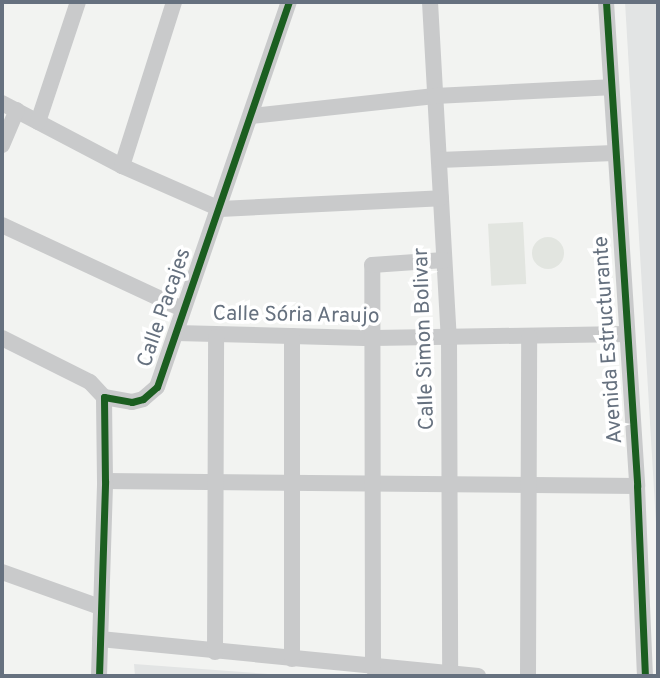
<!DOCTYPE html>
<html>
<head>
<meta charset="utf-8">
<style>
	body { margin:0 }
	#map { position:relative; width:660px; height:678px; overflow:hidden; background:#f2f3f1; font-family:Overpass,sans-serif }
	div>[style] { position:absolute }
	.built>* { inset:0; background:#e2e4e4 }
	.green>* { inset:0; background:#e2e5e0; transform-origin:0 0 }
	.round { border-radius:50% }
	.minor>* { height:16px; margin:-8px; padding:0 8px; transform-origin:8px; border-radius:8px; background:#c9cacb }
	.cycleway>* { height:7px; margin:-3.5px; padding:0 3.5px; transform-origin:3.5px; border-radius:3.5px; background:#1b5e20 }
	span { translate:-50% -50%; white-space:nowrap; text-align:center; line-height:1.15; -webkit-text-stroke:7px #fff; paint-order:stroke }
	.street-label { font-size:21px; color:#66717f }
	.frame { position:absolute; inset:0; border:4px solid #66717f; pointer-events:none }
</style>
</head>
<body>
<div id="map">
	<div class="built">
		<i style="clip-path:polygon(625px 2px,658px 2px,658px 557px)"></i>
		<i style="clip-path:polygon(134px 664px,296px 676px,135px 676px)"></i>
	</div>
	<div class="green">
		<i style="left:523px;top:222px;width:62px;height:35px;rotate:87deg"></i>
		<i class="round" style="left:532px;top:237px;width:32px;height:32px"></i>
	</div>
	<div class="minor">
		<i style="left:430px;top:2px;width:336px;rotate:86.8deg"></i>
		<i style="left:449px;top:337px;width:338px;rotate:89.8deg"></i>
		<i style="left:606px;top:2px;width:485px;rotate:86.3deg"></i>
		<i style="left:637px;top:486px;width:190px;rotate:87.6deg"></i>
		<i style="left:2px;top:103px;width:136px;rotate:27.7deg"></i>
		<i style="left:122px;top:166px;width:107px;rotate:23.7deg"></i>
		<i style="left:220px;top:209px;width:221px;rotate:-2.8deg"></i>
		<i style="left:251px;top:116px;width:185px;rotate:-6.2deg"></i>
		<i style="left:435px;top:96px;width:175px;rotate:-2.9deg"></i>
		<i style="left:38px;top:122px;width:126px;rotate:-71.6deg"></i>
		<i style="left:2px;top:145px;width:38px;rotate:-67deg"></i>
		<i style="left:439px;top:160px;width:175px;rotate:-2.3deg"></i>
		<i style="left:122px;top:166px;width:172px;rotate:-72.4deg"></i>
		<i style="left:2px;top:225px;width:199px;rotate:25deg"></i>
		<i style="left:176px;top:333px;width:197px;rotate:1.5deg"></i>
		<i style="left:373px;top:338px;width:253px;rotate:-0.9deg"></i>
		<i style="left:2px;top:338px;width:98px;rotate:26.6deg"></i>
		<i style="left:90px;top:382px;width:21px;rotate:47deg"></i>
		<i style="left:105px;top:481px;width:532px;rotate:0.54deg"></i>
		<i style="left:2px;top:572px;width:104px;rotate:19.7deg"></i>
		<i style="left:100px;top:639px;width:380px;rotate:5.6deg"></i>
		<i style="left:215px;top:652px;width:315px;rotate:-89.8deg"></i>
		<i style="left:292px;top:659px;width:323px;rotate:-90deg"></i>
		<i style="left:373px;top:668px;width:403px;rotate:-90.1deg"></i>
		<i style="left:372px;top:265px;width:72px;rotate:-4deg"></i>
		<i style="left:99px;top:676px;width:195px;rotate:-88.2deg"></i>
		<i style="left:105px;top:481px;width:84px;rotate:-90.7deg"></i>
		<i style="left:104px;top:397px;width:28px;rotate:10deg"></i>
		<i style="left:132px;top:402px;width:11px;rotate:-15deg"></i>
		<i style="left:143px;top:399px;width:18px;rotate:-41deg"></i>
		<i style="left:157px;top:387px;width:407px;rotate:-71.1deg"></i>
		<i style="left:528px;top:676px;width:340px;rotate:-89.8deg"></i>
	</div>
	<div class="cycleway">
		<i style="left:606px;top:2px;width:485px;rotate:86.3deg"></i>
		<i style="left:637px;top:486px;width:190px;rotate:87.6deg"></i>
		<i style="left:99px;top:676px;width:195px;rotate:-88.2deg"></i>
		<i style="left:105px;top:481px;width:84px;rotate:-90.7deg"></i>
		<i style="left:104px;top:397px;width:28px;rotate:10deg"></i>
		<i style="left:132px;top:402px;width:11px;rotate:-15deg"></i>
		<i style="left:143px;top:399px;width:18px;rotate:-41deg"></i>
		<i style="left:157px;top:387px;width:407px;rotate:-71.1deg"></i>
	</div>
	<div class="street-label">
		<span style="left:165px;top:308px;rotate:-71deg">Calle Pacajes</span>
		<span style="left:296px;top:316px;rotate:1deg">Calle Sória Araujo</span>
		<span style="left:425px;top:339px;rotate:-92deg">Calle Simon Bolivar</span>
		<span style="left:609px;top:340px;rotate:-94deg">Avenida Estructurante</span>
	</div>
	<div class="frame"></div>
</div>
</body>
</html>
